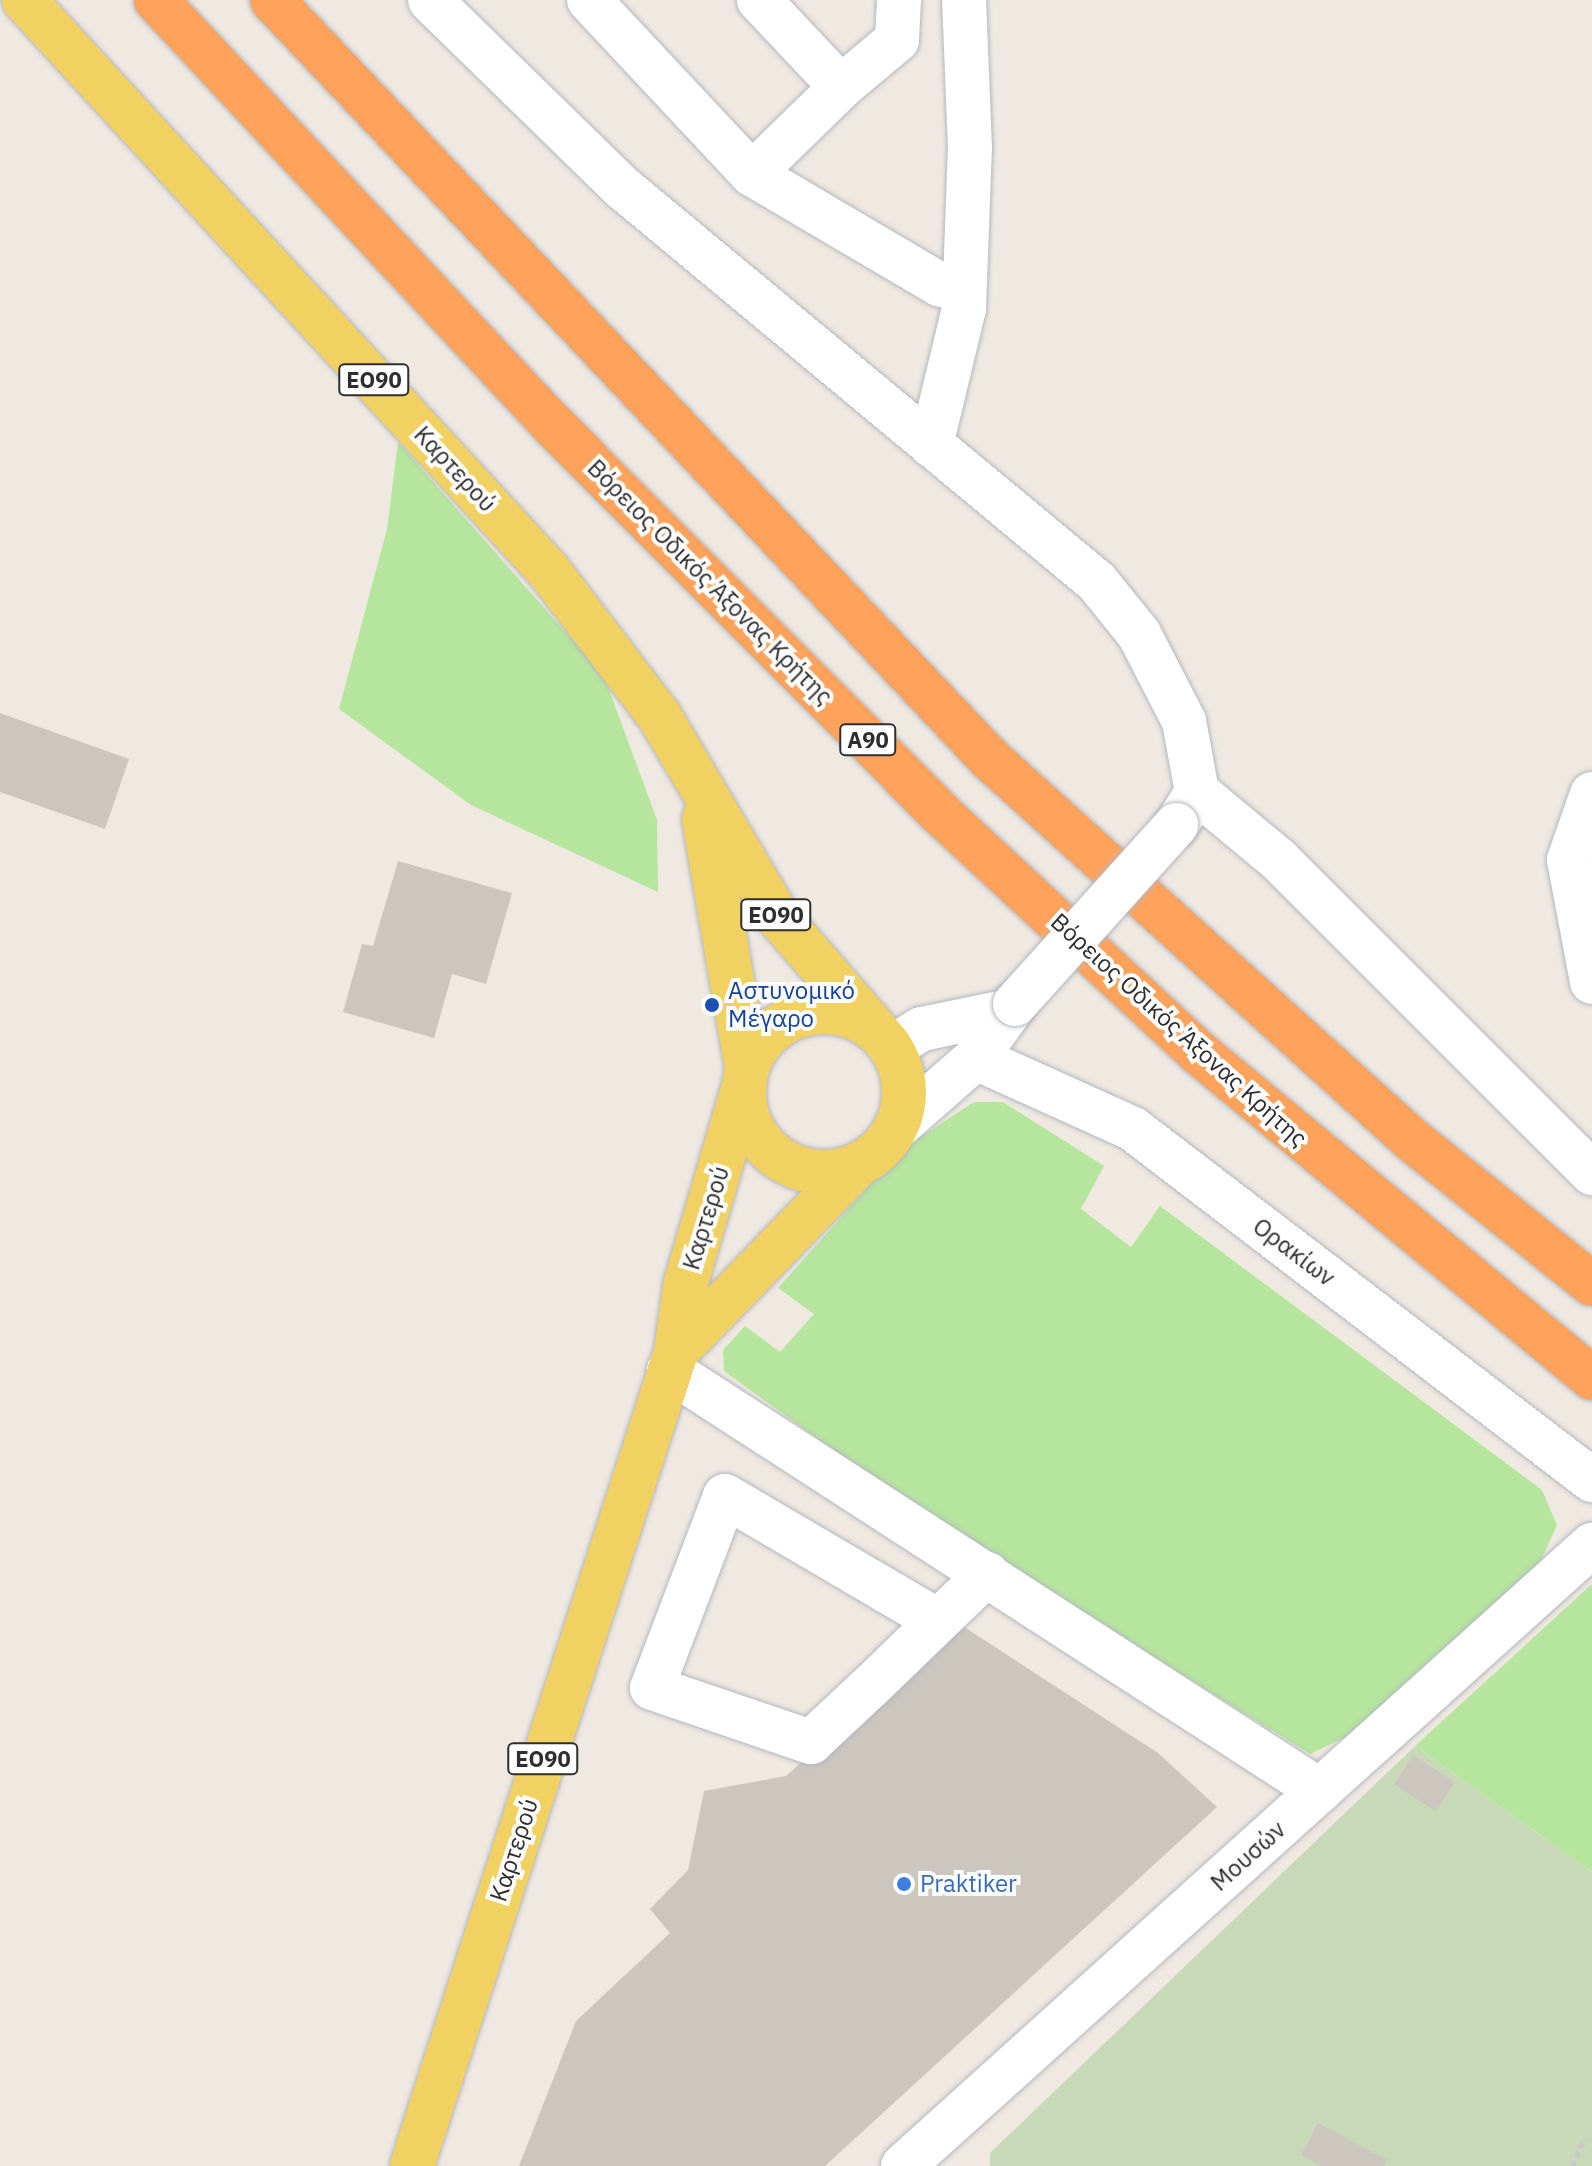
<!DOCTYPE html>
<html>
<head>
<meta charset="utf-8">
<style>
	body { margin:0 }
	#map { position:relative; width:1592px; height:2166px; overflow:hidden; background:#efe9e1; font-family:"IBM Plex Sans",sans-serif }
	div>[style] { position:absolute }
	.green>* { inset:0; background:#b6e59e }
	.cemetery>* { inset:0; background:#c8d9b8 }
	.building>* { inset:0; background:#cbc7bf; transform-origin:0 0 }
	.path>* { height:5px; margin-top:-2.5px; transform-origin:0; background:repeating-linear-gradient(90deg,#c9c9c9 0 6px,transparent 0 10px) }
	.roads { filter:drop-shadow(0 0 2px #b4b7c1) drop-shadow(0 0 2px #b4b7c1) }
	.minor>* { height:44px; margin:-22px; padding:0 22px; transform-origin:22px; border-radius:22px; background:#fff }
	.major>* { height:44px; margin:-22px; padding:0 22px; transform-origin:22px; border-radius:22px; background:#f2d163 }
	.major>.ring { margin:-22px; padding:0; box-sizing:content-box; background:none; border:44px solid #f2d163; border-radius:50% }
	.highway>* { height:44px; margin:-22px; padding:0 22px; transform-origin:22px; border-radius:22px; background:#ffa35c }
	.bridges { filter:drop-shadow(0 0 2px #b4b7c1) drop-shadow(0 0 2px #b4b7c1) }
	.minor-bridge>* { height:44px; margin:-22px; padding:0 22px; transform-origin:22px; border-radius:22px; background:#fff }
	.dots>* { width:22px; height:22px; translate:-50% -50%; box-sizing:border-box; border:4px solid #fff; border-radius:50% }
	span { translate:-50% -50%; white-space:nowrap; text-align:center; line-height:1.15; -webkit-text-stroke:8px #fff; paint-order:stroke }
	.shield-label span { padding:2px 6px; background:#fff; border:2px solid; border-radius:6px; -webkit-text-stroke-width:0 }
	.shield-label { font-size:22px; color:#2e2e2e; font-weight:700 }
	.street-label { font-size:24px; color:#2e2e2e }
	.transit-label { font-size:24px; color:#164399 }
	.left { translate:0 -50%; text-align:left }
	.shop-label { font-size:24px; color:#366cbe }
</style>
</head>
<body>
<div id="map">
	<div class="green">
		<i style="clip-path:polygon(398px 442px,604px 676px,657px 820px,658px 892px,471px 805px,339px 709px,387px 529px)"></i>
		<i style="clip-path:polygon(974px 1102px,1003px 1102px,1104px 1166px,1081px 1209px,1131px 1247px,1160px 1206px,1542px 1490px,1557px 1525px,1538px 1567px,1350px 1735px,1310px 1754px,913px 1508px,724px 1371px,723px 1350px,745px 1326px,780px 1352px,814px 1314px,778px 1288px,902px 1149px)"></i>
		<i style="clip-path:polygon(1592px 1584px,1592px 1872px,1415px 1746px)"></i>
	</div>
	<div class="cemetery">
		<i style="clip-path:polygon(1415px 1746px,1592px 1872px,1592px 2166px,990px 2166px,990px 2153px)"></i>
	</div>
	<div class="building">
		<i style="clip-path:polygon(0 713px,129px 759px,105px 829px,0 792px)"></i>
		<i style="clip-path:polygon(398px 861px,512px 893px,486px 984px,452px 974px,434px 1038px,343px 1012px,362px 944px,373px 946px)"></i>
		<i style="clip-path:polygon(958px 1623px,1158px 1753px,1217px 1807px,825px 2166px,519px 2166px,576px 2021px,670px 1933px,650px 1909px,688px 1870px,704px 1791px,786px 1776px)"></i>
		<i style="left:1413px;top:1755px;width:50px;height:35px;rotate:33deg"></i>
		<i style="clip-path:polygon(1318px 2123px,1387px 2160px,1383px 2166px,1322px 2166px,1301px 2155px)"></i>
	</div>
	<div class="path">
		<i style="left:1572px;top:2166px;width:31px;rotate:-65deg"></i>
	</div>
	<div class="roads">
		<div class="minor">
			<i style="left:430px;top:0;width:271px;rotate:44.3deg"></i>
			<i style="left:624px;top:189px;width:615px;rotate:39.72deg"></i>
			<i style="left:1097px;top:582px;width:67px;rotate:51.1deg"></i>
			<i style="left:1139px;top:634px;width:98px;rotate:62.7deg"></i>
			<i style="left:1184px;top:721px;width:72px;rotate:79.6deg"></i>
			<i style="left:1197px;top:792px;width:39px;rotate:122deg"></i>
			<i style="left:589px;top:0;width:238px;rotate:46.9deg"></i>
			<i style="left:752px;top:174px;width:124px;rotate:-44.3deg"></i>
			<i style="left:841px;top:87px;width:120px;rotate:-133.3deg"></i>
			<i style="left:841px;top:87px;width:73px;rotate:-40deg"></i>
			<i style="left:897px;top:40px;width:40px;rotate:-87.1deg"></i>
			<i style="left:752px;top:174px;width:217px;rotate:30.5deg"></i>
			<i style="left:939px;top:284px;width:26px;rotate:16deg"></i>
			<i style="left:931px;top:445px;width:140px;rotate:-76.4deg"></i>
			<i style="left:964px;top:309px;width:161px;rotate:-87.9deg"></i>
			<i style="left:970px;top:148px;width:148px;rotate:-92.3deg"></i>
			<i style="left:1197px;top:792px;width:107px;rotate:39.7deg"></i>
			<i style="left:1279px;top:860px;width:443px;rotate:45deg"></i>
			<i style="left:1592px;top:794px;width:70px;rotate:109.2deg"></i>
			<i style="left:1569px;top:860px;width:124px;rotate:79.3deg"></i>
			<i style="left:891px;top:1048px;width:36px;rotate:-32deg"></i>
			<i style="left:922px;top:1029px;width:89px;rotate:-11.7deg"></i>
			<i style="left:976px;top:1058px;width:172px;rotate:24.3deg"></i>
			<i style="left:1133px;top:1129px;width:578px;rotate:37.41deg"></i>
			<i style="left:896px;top:1128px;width:106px;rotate:-41.2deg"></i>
			<i style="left:976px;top:1058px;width:67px;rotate:-54.2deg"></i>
			<i style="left:669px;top:1370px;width:775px;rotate:32.89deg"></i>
			<i style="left:938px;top:1621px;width:247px;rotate:-149.6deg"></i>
			<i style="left:725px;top:1496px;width:205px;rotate:110.8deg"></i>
			<i style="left:652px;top:1688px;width:168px;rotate:18.8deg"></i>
			<i style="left:811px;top:1742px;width:83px;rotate:-43.1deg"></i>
			<i style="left:872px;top:1685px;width:160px;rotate:-44deg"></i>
			<i style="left:903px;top:2166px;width:928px;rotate:-42.03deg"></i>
		</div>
		<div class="major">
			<i style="left:24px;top:0;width:774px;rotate:47.41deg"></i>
			<i style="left:548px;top:570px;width:185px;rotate:52.7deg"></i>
			<i style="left:660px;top:717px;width:232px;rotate:59.5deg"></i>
			<i style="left:778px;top:917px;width:152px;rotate:49deg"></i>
			<i style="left:704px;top:819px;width:252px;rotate:80.2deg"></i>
			<i class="ring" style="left:744px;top:1012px;width:116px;height:116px"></i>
			<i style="left:676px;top:1352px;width:262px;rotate:-45.8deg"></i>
			<i style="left:412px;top:2166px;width:856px;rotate:-72.03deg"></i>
			<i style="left:676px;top:1352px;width:67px;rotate:-82.2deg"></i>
			<i style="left:685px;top:1286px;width:209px;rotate:-73.6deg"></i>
		</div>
		<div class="highway">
			<i style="left:156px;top:0;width:576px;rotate:46.97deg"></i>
			<i style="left:549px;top:421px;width:554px;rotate:45.07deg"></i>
			<i style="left:940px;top:813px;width:353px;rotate:42.8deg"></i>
			<i style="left:1199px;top:1053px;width:510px;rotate:39.59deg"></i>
			<i style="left:272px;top:0;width:1043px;rotate:46.59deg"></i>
			<i style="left:989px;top:758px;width:569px;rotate:42.08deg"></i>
			<i style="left:1411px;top:1139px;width:232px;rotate:38.7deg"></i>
		</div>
	</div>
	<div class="bridges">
		<div class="minor-bridge">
			<i style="left:1015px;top:1004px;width:241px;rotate:-48deg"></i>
		</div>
	</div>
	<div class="dots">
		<i style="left:712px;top:1005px;background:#1a4fb4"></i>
		<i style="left:904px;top:1884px;background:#3f7fe0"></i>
	</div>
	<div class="shield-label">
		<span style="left:374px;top:380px">ΕΟ90</span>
		<span style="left:868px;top:740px">Α90</span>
		<span style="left:776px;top:915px">ΕΟ90</span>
		<span style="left:543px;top:1759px">ΕΟ90</span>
	</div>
	<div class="street-label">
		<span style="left:455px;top:469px;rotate:47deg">Καρτερού</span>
		<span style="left:710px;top:582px;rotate:45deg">Βόρειος Οδικός Άξονας Κρήτης</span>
		<span style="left:1179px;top:1030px;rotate:42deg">Βόρειος Οδικός Άξονας Κρήτης</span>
		<span style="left:706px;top:1218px;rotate:-73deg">Καρτερού</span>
		<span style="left:1294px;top:1252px;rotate:37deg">Ορακίων</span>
		<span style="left:514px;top:1850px;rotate:-72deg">Καρτερού</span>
		<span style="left:1248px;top:1856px;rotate:-42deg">Μουσών</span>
	</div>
	<div class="transit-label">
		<span class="left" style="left:728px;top:1005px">Αστυνομικό<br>Μέγαρο</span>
	</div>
	<div class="shop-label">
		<span class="left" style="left:920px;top:1884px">Praktiker</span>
	</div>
</div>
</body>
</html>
